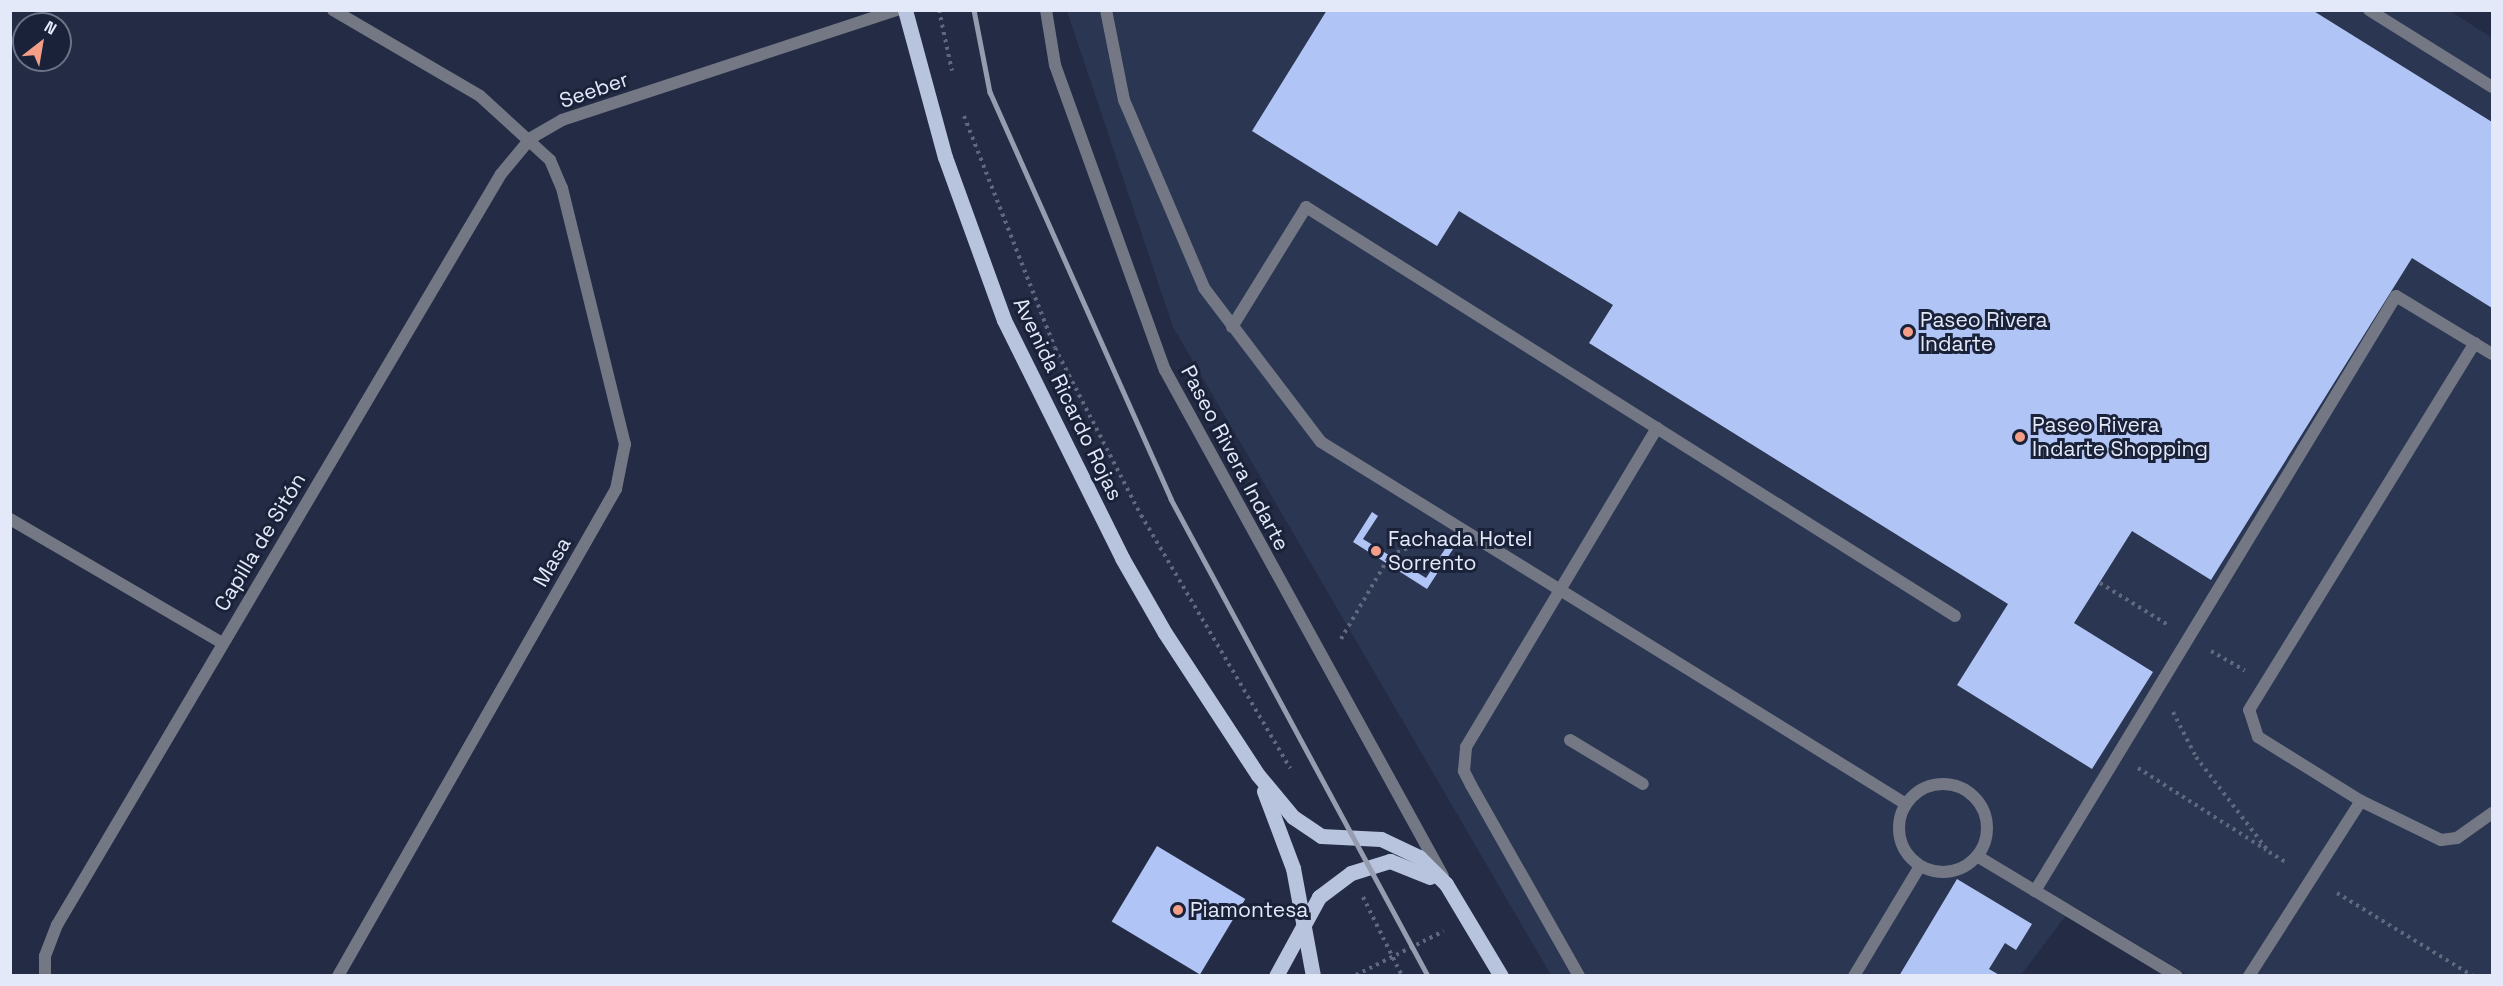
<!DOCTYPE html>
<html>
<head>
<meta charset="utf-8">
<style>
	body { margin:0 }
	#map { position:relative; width:2503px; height:986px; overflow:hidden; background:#232c44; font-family:"Space Grotesk",sans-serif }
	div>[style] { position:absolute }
	.built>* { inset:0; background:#2b3652 }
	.building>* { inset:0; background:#b0c4f6; transform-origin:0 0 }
	.path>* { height:4px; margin-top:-2px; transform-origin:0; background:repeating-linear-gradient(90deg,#60687e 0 3px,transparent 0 7.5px) }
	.service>* { height:12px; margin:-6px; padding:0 6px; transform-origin:6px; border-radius:6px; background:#737884 }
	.service>.ring { margin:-6px; padding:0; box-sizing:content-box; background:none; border:12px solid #737884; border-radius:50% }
	.minor>* { height:12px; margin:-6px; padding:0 6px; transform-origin:6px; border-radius:6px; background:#737884 }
	.primary>* { height:15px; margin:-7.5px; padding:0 7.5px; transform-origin:7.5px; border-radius:7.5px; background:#b8c3dd }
	.rail>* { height:4.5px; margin:-2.25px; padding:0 2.25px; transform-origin:2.25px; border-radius:2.25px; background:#969db0 }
	.dots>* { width:16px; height:16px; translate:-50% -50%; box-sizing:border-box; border:3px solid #1a2239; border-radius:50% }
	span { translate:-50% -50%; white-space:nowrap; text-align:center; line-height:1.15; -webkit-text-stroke:6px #1a2239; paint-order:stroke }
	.street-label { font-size:21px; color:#e3e9f9 }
	.poi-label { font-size:21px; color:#e3e9f9 }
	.left { translate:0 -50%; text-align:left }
	.frame { position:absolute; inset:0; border:12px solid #e3e9f9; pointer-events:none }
	.north { position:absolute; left:12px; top:12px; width:60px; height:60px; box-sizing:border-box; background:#1a2239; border:2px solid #6a7286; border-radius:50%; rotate:31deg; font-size:16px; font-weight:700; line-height:24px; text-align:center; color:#e3e9f9 }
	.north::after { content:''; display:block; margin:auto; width:21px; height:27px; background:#f49e87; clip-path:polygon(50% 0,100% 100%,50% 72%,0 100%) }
</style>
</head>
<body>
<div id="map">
	<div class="built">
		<i style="clip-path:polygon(2449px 10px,2492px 38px,2492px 975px,2188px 975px,2073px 906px,2021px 975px,1551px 975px,1173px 327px,1067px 11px)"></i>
	</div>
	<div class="building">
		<i style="clip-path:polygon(1327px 10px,2312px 10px,2492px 122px,2492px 308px,2412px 258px,2211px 580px,2132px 531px,2074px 623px,2153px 672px,2092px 769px,1957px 685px,2008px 604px,1589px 343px,1613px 305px,1459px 211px,1437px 246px,1252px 131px)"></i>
		<i style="clip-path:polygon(1372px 512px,1378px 516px,1363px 539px,1426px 578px,1447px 546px,1453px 549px,1427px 589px,1353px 542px)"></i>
		<i style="left:1157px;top:846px;width:103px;height:88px;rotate:31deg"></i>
		<i style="clip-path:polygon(1957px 879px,2032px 924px,2016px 950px,2005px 943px,1989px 969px,2001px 976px,1899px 976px)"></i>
	</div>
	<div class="path">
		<i style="left:939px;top:10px;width:62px;rotate:78deg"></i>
		<i style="left:964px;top:116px;width:249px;rotate:68.6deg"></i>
		<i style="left:1055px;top:348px;width:188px;rotate:62.8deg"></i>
		<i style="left:1141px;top:515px;width:294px;rotate:59.5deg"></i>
		<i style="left:2100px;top:583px;width:80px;rotate:31.7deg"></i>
		<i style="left:1341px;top:639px;width:97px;rotate:-59.7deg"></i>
		<i style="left:1390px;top:555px;width:45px;rotate:-20.9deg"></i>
		<i style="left:2211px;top:651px;width:39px;rotate:30deg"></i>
		<i style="left:2173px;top:712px;width:51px;rotate:62.9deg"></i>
		<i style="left:2196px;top:757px;width:120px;rotate:52.5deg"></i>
		<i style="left:2269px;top:852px;width:21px;rotate:31deg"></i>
		<i style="left:2138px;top:768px;width:152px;rotate:32.6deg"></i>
		<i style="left:2337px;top:893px;width:159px;rotate:31.4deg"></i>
		<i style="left:1363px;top:897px;width:88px;rotate:63.7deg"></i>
		<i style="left:1356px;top:975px;width:98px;rotate:-26.6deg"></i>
	</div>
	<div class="service">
		<i style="left:1046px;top:10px;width:56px;rotate:80.7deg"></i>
		<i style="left:1055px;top:65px;width:324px;rotate:70.2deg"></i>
		<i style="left:1165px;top:370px;width:577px;rotate:61.22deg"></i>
		<i style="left:1106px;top:10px;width:92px;rotate:78.7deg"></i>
		<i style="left:1124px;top:100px;width:204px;rotate:66.9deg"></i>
		<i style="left:1204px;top:288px;width:193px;rotate:52.8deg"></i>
		<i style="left:1321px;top:442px;width:688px;rotate:31.75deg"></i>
		<i style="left:2369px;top:10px;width:145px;rotate:32deg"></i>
		<i style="left:1232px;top:327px;width:141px;rotate:-58.3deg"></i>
		<i style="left:1306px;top:207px;width:767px;rotate:32.22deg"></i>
		<i style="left:1570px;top:740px;width:85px;rotate:31.1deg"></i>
		<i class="ring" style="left:1899px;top:784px;width:76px;height:76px"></i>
		<i style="left:2361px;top:801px;width:121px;rotate:-148.1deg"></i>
		<i style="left:2258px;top:737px;width:28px;rotate:-108deg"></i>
		<i style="left:2249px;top:710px;width:431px;rotate:-58.4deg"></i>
		<i style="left:1977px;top:856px;width:233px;rotate:31deg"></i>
		<i style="left:2035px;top:891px;width:696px;rotate:-58.75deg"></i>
		<i style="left:2396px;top:296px;width:112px;rotate:31.1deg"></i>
		<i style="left:1579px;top:976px;width:219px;rotate:-119.5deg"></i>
		<i style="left:1471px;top:785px;width:16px;rotate:-117deg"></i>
		<i style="left:1464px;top:771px;width:24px;rotate:-85deg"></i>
		<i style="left:1466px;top:747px;width:372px;rotate:-59.1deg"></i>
		<i style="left:1854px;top:976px;width:128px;rotate:-59deg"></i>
		<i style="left:2249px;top:976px;width:208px;rotate:-57.4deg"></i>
		<i style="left:2361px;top:801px;width:89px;rotate:26deg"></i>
		<i style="left:2441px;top:840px;width:16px;rotate:-7deg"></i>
		<i style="left:2457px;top:838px;width:43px;rotate:-35.5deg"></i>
	</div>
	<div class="minor">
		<i style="left:333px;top:10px;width:170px;rotate:30.3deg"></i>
		<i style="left:480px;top:96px;width:95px;rotate:42.4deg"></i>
		<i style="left:550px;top:160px;width:30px;rotate:67deg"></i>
		<i style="left:562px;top:188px;width:264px;rotate:76.2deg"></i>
		<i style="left:625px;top:444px;width:46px;rotate:101.3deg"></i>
		<i style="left:616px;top:489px;width:561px;rotate:119.72deg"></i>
		<i style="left:10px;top:519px;width:246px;rotate:30.3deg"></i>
		<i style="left:45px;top:976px;width:20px;rotate:-90deg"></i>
		<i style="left:45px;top:956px;width:33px;rotate:-69deg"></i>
		<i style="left:57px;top:925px;width:872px;rotate:-59.41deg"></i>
		<i style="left:501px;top:174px;width:47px;rotate:-50.2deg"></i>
		<i style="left:531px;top:138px;width:36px;rotate:-30deg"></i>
		<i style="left:562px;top:120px;width:352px;rotate:-18.2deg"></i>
	</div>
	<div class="primary">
		<i style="left:905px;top:10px;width:152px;rotate:74.8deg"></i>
		<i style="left:945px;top:157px;width:173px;rotate:70.1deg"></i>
		<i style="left:1004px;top:320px;width:266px;rotate:63.6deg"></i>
		<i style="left:1122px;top:558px;width:86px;rotate:60.2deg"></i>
		<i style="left:1165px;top:633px;width:170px;rotate:56.8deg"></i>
		<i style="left:1258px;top:775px;width:55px;rotate:50.2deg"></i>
		<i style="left:1293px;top:817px;width:34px;rotate:34deg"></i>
		<i style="left:1321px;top:836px;width:60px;rotate:2.9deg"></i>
		<i style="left:1381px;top:839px;width:42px;rotate:25.3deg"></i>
		<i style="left:1419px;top:857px;width:38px;rotate:45deg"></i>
		<i style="left:1446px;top:884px;width:107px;rotate:59.1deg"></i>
		<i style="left:1264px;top:791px;width:82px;rotate:69.4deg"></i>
		<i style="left:1293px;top:868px;width:110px;rotate:79.5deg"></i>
		<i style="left:1276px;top:976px;width:90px;rotate:-61.4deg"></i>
		<i style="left:1319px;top:897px;width:40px;rotate:-37deg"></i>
		<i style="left:1351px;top:873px;width:41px;rotate:-17.1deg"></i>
		<i style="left:1390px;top:861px;width:43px;rotate:21.8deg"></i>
	</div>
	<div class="rail">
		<i style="left:974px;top:10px;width:84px;rotate:79deg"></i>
		<i style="left:990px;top:92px;width:445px;rotate:66deg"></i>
		<i style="left:1171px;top:499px;width:542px;rotate:61.68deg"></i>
	</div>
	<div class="dots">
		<i style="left:1908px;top:332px;background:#f49e87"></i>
		<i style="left:2020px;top:437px;background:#f49e87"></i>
		<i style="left:1376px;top:551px;background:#f49e87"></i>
		<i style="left:1178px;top:910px;background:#f49e87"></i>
	</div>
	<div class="street-label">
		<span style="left:594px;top:90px;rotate:-19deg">Seeber</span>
		<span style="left:1068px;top:399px;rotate:64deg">Avenida Ricardo Rojas</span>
		<span style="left:1235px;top:458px;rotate:62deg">Paseo Rivera Indarte</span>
		<span style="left:260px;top:542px;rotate:-59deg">Capilla de Sitón</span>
		<span style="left:552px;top:562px;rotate:-60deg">Masa</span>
	</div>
	<div class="poi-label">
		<span class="left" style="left:1920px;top:332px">Paseo Rivera<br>Indarte</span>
		<span class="left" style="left:2032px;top:437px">Paseo Rivera<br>Indarte Shopping</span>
		<span class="left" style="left:1388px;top:551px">Fachada Hotel<br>Sorrento</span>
		<span class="left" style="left:1190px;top:910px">Piamontesa</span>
	</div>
	<div class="frame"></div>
	<div class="north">N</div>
</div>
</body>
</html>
